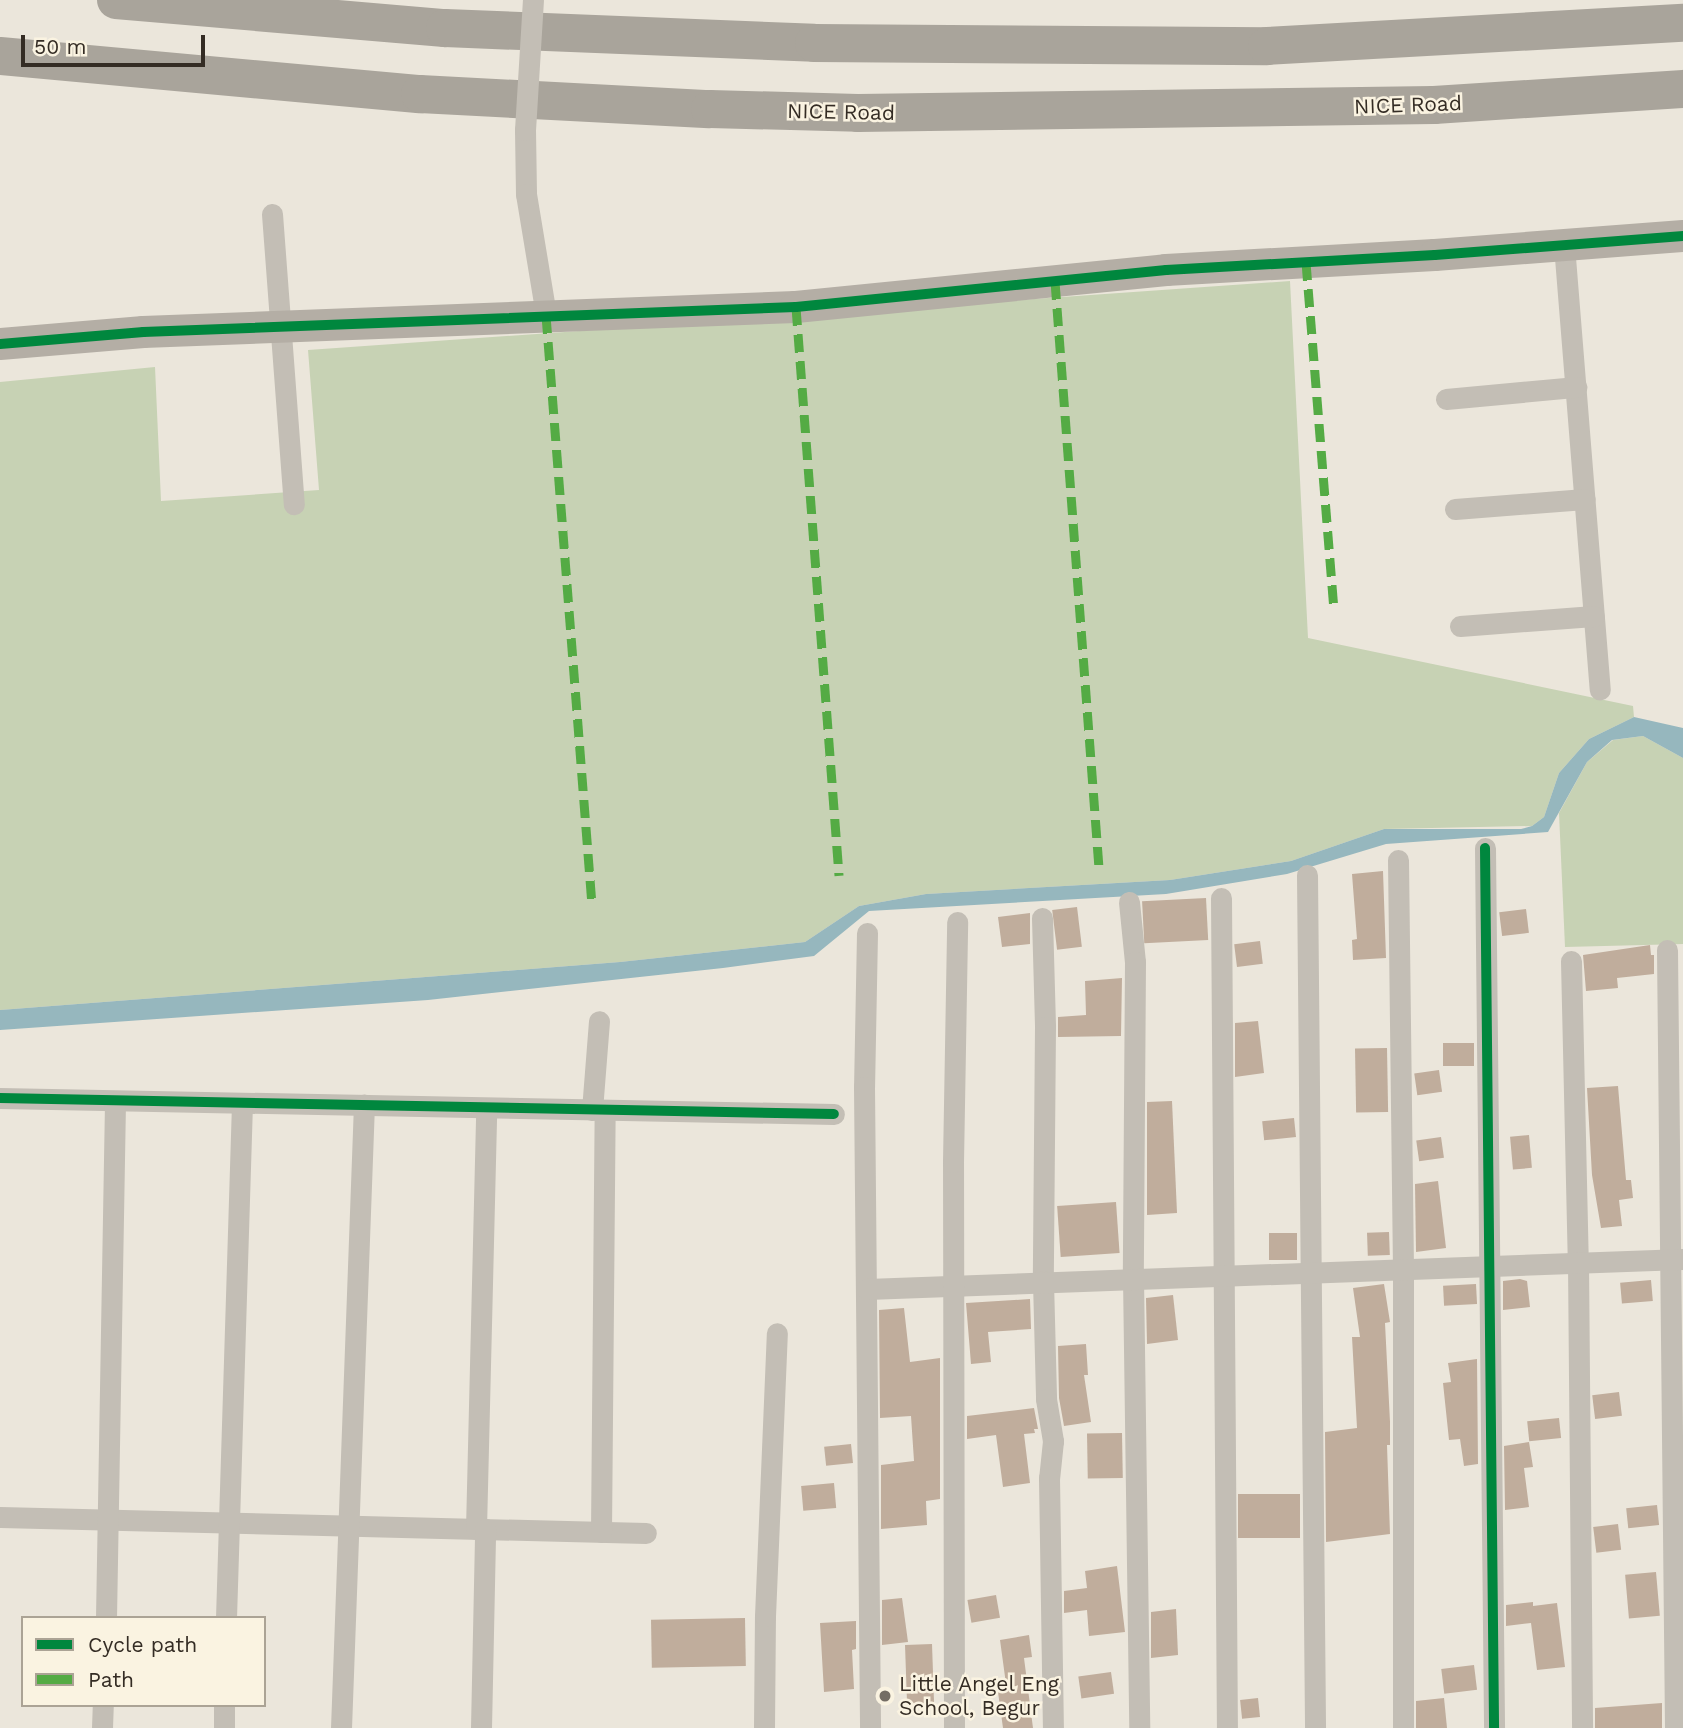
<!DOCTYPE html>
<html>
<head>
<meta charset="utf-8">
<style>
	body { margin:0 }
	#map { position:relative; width:1683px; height:1728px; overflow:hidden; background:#ebe6db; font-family:"Work Sans",sans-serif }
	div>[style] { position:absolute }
	.green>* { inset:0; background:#c7d2b4 }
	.water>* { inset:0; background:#96b7be }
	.building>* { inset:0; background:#c0ad9c; transform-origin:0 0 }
	.street>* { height:21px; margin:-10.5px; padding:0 10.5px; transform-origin:10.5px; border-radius:10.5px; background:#c3beb5 }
	.secondary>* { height:32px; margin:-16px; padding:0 16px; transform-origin:16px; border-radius:16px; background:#b4aea5 }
	.highway>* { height:38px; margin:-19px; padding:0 19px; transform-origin:19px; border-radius:19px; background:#a9a49b }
	.street-bridge>* { height:21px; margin:-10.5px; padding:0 10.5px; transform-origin:10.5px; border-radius:10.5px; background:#c3beb5 }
	.quiet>* { height:9px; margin-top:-4.5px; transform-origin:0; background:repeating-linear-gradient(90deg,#54ab44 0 18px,transparent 0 27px) }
	.cycleway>* { height:10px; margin:-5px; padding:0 5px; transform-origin:5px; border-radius:5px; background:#00873e }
	.dots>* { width:19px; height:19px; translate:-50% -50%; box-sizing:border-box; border:4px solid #faf3e1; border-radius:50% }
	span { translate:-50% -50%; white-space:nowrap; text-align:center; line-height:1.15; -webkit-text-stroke:5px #faf3e1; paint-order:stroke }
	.street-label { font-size:21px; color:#342c24 }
	.poi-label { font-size:21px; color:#342c24 }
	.left { translate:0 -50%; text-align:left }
	.legend { position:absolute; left:21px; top:1616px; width:245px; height:91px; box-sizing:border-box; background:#faf3e1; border:2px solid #aba395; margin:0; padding:9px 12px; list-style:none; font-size:21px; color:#342c24 }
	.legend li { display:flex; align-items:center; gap:14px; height:35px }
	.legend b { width:35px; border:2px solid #aba395 }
	.scale { position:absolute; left:21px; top:35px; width:184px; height:32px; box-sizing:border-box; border:4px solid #342c24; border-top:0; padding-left:9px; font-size:21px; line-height:24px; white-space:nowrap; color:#342c24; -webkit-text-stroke:5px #faf3e1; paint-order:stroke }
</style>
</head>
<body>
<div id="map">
	<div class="green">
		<i style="clip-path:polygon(1290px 281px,1308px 638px,1633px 706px,1634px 717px,1589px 739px,1559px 773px,1544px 817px,1532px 826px,1384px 829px,1291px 861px,1170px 880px,926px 894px,859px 906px,805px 942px,620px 962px,0 1010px,0 382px,155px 367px,161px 501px,319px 490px,308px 350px)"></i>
		<i style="clip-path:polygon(1643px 736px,1683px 758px,1683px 944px,1565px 947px,1559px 813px,1587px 762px,1613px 740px)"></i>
	</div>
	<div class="water">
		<i style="clip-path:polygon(1634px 717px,1683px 728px,1683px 758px,1643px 736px,1612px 740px,1587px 762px,1548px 832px,1386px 844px,1287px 874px,1166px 894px,869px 911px,814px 956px,723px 968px,428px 1000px,0 1030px,0 1010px,620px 962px,805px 942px,859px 906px,926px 894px,1170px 880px,1291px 861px,1384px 829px,1521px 829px,1532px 826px,1544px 817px,1559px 773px,1589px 739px)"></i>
	</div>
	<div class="building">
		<i style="clip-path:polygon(1383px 871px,1386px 958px,1353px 960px,1352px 940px,1357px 939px,1352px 874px)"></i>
		<i style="left:1206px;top:898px;width:42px;height:64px;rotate:87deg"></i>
		<i style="left:1077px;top:907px;width:40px;height:25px;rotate:83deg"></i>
		<i style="left:1526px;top:909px;width:24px;height:27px;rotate:83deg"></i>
		<i style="clip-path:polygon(1030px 913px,1030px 944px,1002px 947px,998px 917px)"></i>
		<i style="left:1260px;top:941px;width:23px;height:26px;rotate:83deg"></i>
		<i style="clip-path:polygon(1650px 945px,1651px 955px,1654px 955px,1654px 974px,1617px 978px,1618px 988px,1586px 991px,1583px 955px)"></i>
		<i style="clip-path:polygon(1122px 978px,1121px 1036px,1058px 1037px,1058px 1017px,1086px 1015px,1085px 981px)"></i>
		<i style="clip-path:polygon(1258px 1021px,1264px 1073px,1235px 1077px,1235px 1023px)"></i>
		<i style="left:1474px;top:1043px;width:23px;height:31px;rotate:90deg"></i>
		<i style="left:1387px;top:1048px;width:64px;height:32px;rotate:89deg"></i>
		<i style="left:1439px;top:1070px;width:22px;height:25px;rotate:82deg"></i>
		<i style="clip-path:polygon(1618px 1086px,1626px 1180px,1631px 1180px,1633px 1198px,1619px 1200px,1622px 1226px,1601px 1228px,1592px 1175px,1587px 1088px)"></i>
		<i style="clip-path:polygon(1172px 1101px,1177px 1213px,1147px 1215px,1147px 1102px)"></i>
		<i style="left:1294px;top:1118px;width:19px;height:32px;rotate:84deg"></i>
		<i style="left:1529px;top:1135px;width:33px;height:19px;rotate:85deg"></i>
		<i style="left:1441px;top:1137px;width:21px;height:25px;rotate:82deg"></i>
		<i style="clip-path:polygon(1438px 1181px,1446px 1248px,1416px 1252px,1415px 1184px)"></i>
		<i style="left:1116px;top:1202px;width:51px;height:59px;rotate:86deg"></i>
		<i style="left:1389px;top:1232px;width:23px;height:22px;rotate:88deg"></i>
		<i style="left:1297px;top:1233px;width:27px;height:28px;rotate:90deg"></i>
		<i style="clip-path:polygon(1520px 1279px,1527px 1281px,1530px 1307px,1503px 1310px,1503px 1281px)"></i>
		<i style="left:1651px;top:1280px;width:21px;height:31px;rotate:85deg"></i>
		<i style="clip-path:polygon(1384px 1284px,1390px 1322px,1385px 1323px,1390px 1422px,1390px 1445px,1387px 1445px,1390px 1534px,1326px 1542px,1325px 1432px,1357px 1428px,1352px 1337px,1360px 1337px,1353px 1288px)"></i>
		<i style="left:1476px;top:1284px;width:20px;height:33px;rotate:87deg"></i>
		<i style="clip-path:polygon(1173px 1295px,1178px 1340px,1147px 1344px,1146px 1298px)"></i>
		<i style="clip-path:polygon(1030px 1299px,1031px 1329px,988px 1332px,991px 1362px,971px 1364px,966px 1303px)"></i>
		<i style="clip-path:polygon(904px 1308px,910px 1362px,940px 1358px,940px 1499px,926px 1501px,927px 1525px,881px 1529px,881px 1465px,914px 1461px,911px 1416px,880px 1418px,879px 1310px)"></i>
		<i style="clip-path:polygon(1086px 1344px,1088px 1375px,1084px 1375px,1091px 1422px,1064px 1426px,1059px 1398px,1058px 1346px)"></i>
		<i style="clip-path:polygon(1477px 1359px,1478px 1464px,1464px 1466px,1460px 1439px,1449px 1440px,1443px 1383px,1451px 1382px,1448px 1363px)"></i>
		<i style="left:1619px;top:1392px;width:24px;height:27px;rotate:83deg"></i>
		<i style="clip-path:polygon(1034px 1408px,1038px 1429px,1034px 1429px,1035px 1433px,1024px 1434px,1030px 1483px,1003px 1487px,996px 1435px,967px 1439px,967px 1416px)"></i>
		<i style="left:1559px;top:1418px;width:20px;height:32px;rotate:84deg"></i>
		<i style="left:1122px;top:1433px;width:45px;height:35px;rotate:89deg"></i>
		<i style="clip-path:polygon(1529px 1442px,1533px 1467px,1524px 1468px,1529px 1507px,1505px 1510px,1504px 1446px)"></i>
		<i style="left:851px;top:1444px;width:19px;height:27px;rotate:84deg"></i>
		<i style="left:834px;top:1483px;width:25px;height:33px;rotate:85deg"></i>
		<i style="left:1300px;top:1494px;width:44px;height:62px;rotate:90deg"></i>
		<i style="left:1657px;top:1505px;width:20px;height:31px;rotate:84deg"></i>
		<i style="left:1618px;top:1524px;width:26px;height:25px;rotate:83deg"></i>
		<i style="clip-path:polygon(1117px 1566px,1125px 1632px,1089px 1636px,1087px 1610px,1064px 1613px,1064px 1591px,1087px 1588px,1085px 1571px)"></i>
		<i style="left:1656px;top:1572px;width:44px;height:31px;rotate:85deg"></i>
		<i style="left:996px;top:1595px;width:23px;height:29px;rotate:80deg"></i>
		<i style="clip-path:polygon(902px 1598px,908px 1642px,882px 1645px,882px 1600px)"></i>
		<i style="clip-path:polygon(1533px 1602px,1533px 1606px,1557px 1603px,1565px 1667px,1537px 1670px,1531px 1623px,1506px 1626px,1506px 1605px)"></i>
		<i style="clip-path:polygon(1176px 1609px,1178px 1655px,1151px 1658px,1151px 1612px)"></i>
		<i style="left:745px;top:1618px;width:48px;height:94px;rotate:89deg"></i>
		<i style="clip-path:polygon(856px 1621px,856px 1649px,852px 1650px,854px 1689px,824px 1692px,820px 1623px)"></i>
		<i style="clip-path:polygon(1029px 1635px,1032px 1657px,1024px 1658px,1033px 1728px,1003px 1728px,997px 1685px,1006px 1684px,1000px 1640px)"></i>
		<i style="left:932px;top:1644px;width:59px;height:27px;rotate:88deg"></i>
		<i style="left:1474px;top:1665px;width:25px;height:33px;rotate:83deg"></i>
		<i style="left:1111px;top:1672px;width:22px;height:33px;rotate:82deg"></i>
		<i style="left:1258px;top:1698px;width:19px;height:18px;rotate:84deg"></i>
		<i style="clip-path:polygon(1444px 1698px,1447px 1728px,1416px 1728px,1416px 1701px)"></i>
		<i style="clip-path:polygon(1662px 1703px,1662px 1728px,1595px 1728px,1595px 1708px)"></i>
	</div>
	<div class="street">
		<i style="left:525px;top:130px;width:64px;rotate:89.1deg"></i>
		<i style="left:526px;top:194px;width:123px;rotate:80.6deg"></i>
		<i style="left:272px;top:214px;width:291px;rotate:85.7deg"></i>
		<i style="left:1564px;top:245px;width:446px;rotate:85.4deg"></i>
		<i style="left:1446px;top:399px;width:131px;rotate:-5.3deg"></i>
		<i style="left:1455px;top:509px;width:130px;rotate:-4.4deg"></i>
		<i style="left:1460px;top:626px;width:134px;rotate:-4.3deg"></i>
		<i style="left:1485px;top:848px;width:880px;rotate:89.41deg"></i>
		<i style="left:1398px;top:860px;width:409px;rotate:89.3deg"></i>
		<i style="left:1403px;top:1269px;width:459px;rotate:90deg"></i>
		<i style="left:1307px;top:875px;width:853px;rotate:89.46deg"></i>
		<i style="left:1221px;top:898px;width:830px;rotate:89.59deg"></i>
		<i style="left:1129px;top:902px;width:60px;rotate:84.3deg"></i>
		<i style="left:1135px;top:962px;width:315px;rotate:90.4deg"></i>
		<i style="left:1133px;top:1277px;width:451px;rotate:89.2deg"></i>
		<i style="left:1042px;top:918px;width:109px;rotate:88.4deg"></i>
		<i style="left:1045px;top:1027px;width:254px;rotate:90.5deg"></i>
		<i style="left:1043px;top:1281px;width:118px;rotate:88.5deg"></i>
		<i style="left:1046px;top:1399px;width:43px;rotate:80.5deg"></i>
		<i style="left:1053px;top:1441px;width:37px;rotate:96deg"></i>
		<i style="left:1049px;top:1478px;width:250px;rotate:89.1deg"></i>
		<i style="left:867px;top:933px;width:154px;rotate:91.1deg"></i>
		<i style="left:864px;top:1087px;width:641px;rotate:89.46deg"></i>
		<i style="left:1667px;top:950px;width:778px;rotate:89.41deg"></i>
		<i style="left:1571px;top:961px;width:301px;rotate:88.7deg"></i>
		<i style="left:1578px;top:1262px;width:466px;rotate:89.5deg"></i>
		<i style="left:0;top:1098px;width:834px;rotate:1.1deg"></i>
		<i style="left:592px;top:1110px;width:89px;rotate:-85.5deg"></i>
		<i style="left:867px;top:1289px;width:817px;rotate:-2.11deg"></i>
		<i style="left:0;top:1517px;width:646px;rotate:1.42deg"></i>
		<i style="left:476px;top:1529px;width:421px;rotate:-88.6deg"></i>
		<i style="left:601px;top:1532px;width:422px;rotate:-89.5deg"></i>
		<i style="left:106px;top:1618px;width:517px;rotate:-89deg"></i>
		<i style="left:226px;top:1618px;width:515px;rotate:-88.22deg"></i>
		<i style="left:102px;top:1728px;width:23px;rotate:-88deg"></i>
		<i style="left:224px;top:1728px;width:23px;rotate:-90deg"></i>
		<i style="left:341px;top:1728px;width:624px;rotate:-87.89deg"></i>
		<i style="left:481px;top:1728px;width:199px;rotate:-88.8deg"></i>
		<i style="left:764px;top:1728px;width:112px;rotate:-89.5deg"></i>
		<i style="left:765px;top:1616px;width:283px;rotate:-87.6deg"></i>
		<i style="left:954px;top:1728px;width:566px;rotate:-90.1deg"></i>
		<i style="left:953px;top:1162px;width:240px;rotate:-89deg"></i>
	</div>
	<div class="secondary">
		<i style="left:0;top:344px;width:144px;rotate:-4.8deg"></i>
		<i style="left:143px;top:332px;width:653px;rotate:-2.19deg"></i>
		<i style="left:796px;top:307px;width:372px;rotate:-5.7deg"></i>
		<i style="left:1166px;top:270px;width:269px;rotate:-3.2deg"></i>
		<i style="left:1435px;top:255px;width:249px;rotate:-4.4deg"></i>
	</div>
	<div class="highway">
		<i style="left:116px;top:0;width:330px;rotate:4.9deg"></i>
		<i style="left:445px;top:28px;width:369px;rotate:2.3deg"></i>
		<i style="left:814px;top:43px;width:453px;rotate:0.4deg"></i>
		<i style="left:1267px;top:46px;width:417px;rotate:-3.2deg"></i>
		<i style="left:0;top:56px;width:422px;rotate:5.2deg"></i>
		<i style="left:420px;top:94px;width:290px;rotate:3deg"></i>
		<i style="left:710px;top:109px;width:148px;rotate:1.5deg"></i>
		<i style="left:858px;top:113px;width:576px;rotate:-0.8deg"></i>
		<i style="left:1434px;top:105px;width:250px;rotate:-3.7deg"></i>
	</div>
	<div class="street-bridge">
		<i style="left:525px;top:130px;width:130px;rotate:-86.5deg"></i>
	</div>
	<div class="quiet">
		<i style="left:1306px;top:262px;width:349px;rotate:85.4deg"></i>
		<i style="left:1055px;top:281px;width:588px;rotate:85.71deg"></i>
		<i style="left:796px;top:307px;width:570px;rotate:85.67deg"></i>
		<i style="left:546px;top:315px;width:592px;rotate:85.54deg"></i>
	</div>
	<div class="cycleway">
		<i style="left:0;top:344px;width:144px;rotate:-4.8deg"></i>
		<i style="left:143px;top:332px;width:653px;rotate:-2.19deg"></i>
		<i style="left:796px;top:307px;width:372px;rotate:-5.7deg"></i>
		<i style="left:1166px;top:270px;width:269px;rotate:-3.2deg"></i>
		<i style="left:1435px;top:255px;width:249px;rotate:-4.4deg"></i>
		<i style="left:1485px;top:848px;width:880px;rotate:89.41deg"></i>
		<i style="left:0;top:1098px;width:834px;rotate:1.1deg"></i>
	</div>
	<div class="dots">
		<i style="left:885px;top:1696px;background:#746d64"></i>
	</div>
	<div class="street-label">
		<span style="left:1408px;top:105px;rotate:-2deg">NICE Road</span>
		<span style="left:841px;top:112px;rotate:1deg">NICE Road</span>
	</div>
	<div class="poi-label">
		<span class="left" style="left:899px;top:1696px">Little Angel Eng<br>School, Begur</span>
	</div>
	<ul class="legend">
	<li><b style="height:9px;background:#00873e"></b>Cycle path</li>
	<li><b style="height:9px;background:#54ab44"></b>Path</li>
	</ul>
	<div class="scale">50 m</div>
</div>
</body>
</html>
